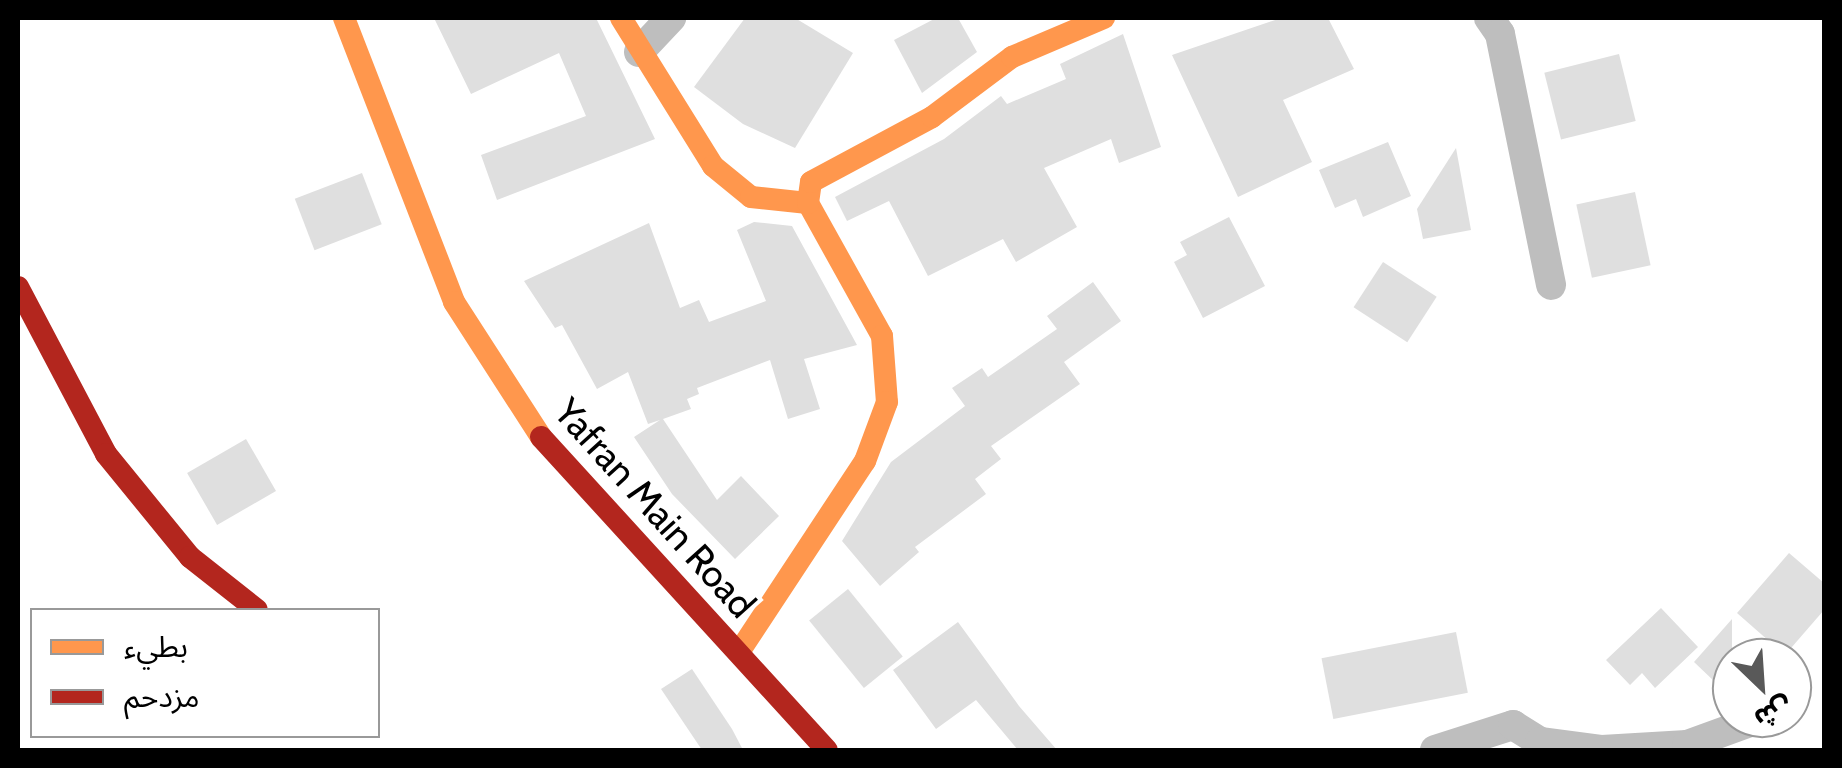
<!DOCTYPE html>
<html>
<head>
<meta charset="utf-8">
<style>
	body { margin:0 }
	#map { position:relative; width:1842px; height:768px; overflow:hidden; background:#fff; font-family:Cabin,"Noto Sans Arabic",sans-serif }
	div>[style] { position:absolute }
	.building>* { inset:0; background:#dfdfdf; transform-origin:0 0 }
	.street>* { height:30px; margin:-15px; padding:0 15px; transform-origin:15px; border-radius:15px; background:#bebebe }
	.slow>* { height:22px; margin:-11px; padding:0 11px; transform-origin:11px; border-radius:11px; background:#ff974d }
	.jam>* { height:22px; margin:-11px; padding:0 11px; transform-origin:11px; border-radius:11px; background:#b3261e }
	span { translate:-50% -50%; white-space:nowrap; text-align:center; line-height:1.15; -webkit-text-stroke:8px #fff; paint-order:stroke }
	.street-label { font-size:38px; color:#000 }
	.frame { position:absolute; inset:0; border:20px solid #000; pointer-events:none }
	.legend { position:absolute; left:30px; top:608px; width:350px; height:130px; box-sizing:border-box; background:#fff; border:2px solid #999; margin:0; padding:12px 18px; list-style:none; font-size:30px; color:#000 }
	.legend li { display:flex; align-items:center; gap:20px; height:50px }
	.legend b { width:50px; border:2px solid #999 }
	.north { position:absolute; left:1712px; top:638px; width:100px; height:100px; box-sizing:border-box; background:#fff; border:2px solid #999; border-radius:50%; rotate:155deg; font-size:28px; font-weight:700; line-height:40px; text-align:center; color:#000 }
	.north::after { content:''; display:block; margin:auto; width:35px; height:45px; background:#595959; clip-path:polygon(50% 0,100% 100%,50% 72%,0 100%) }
</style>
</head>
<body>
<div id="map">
	<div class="building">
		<i style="clip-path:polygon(434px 18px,596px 18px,655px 139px,497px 200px,481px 155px,586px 116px,559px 53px,471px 94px)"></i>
		<i style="clip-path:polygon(745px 18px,795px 18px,853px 53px,795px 148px,743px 124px,694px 87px)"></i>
		<i style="clip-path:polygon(936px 18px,958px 18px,977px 52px,922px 93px,894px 40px)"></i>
		<i style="clip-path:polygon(1281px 18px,1328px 18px,1354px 69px,1283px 100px,1312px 162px,1238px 197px,1172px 55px)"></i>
		<i style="clip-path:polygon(1123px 34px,1161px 147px,1119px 163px,1111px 139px,1044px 168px,1077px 227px,1016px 262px,1003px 239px,928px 276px,889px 201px,847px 221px,835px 197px,944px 139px,1001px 96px,1007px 104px,1066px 79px,1060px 64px)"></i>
		<i style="left:1619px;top:54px;width:69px;height:77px;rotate:76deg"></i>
		<i style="clip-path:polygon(1388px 142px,1411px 196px,1363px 217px,1356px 199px,1335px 208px,1319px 170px)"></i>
		<i style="clip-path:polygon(1456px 148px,1471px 230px,1423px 239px,1417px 209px)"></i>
		<i style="left:362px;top:173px;width:55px;height:72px;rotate:69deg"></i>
		<i style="left:1635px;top:192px;width:75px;height:60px;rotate:78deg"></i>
		<i style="clip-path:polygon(1229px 217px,1265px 286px,1203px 318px,1174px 262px,1187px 255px,1180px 242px)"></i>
		<i style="clip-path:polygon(754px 222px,792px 226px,857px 345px,804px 359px,820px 409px,788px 419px,770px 360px,697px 388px,699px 394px,687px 399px,691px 409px,663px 419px,717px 500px,741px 476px,779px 516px,735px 559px,672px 494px,634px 437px,660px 420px,648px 424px,628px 372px,597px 389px,562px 325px,555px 328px,524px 281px,649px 223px,680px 308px,699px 300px,709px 322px,766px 301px,737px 230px)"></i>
		<i style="left:1383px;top:262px;width:64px;height:54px;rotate:33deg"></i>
		<i style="clip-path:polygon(1093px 282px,1121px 321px,1064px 362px,1080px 384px,991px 446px,1001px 459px,975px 479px,986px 494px,915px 547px,919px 552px,880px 586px,842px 541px,891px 462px,965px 406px,952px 388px,982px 368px,988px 377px,1057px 329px,1047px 316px)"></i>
		<i style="left:246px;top:439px;width:60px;height:68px;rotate:60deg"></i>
		<i style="clip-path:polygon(1789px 553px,1824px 583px,1824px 610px,1785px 655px,1737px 613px)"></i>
		<i style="left:848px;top:589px;width:87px;height:50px;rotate:51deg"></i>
		<i style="clip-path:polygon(1661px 608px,1698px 647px,1655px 688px,1642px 673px,1630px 685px,1606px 660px)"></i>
		<i style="clip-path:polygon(1732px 619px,1732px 667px,1716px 683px,1694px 662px)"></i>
		<i style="clip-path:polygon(958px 622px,1019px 706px,1057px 750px,1018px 750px,976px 700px,936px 729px,893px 670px)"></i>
		<i style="left:1456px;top:632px;width:62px;height:137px;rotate:79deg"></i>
		<i style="clip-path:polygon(692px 669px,732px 729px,743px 750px,702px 750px,661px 689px)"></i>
	</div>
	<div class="street">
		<i style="left:1489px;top:18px;width:19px;rotate:55deg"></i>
		<i style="left:1500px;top:34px;width:256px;rotate:78.5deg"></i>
		<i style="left:639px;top:52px;width:47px;rotate:-46.7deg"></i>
		<i style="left:1435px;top:750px;width:82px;rotate:-17.8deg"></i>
		<i style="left:1513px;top:725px;width:32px;rotate:32deg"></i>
		<i style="left:1540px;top:742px;width:63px;rotate:7.4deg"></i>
		<i style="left:1602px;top:750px;width:85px;rotate:-3.4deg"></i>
		<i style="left:1687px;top:745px;width:79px;rotate:-20deg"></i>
	</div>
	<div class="slow">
		<i style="left:344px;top:18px;width:305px;rotate:68.8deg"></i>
		<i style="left:454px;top:302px;width:161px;rotate:57.2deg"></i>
		<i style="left:621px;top:18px;width:174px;rotate:58.1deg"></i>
		<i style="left:713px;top:166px;width:49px;rotate:39.2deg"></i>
		<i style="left:751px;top:197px;width:57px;rotate:6deg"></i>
		<i style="left:808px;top:203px;width:152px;rotate:60.9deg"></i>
		<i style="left:882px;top:336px;width:66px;rotate:85.7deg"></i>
		<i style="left:887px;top:402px;width:63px;rotate:110.4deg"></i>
		<i style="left:865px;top:461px;width:229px;rotate:123.4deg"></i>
		<i style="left:808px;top:203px;width:21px;rotate:-82deg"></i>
		<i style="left:811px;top:182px;width:137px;rotate:-28.2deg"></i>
		<i style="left:932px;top:117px;width:100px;rotate:-36.9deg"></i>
		<i style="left:1012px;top:57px;width:100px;rotate:-23deg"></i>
	</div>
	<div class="jam">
		<i style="left:18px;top:287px;width:189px;rotate:62.2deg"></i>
		<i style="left:106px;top:454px;width:133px;rotate:50.8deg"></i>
		<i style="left:190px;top:557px;width:85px;rotate:38.3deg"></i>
		<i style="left:541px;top:437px;width:424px;rotate:47.6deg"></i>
	</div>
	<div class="street-label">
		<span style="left:655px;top:508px;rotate:48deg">Yafran Main Road</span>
	</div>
	<div class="frame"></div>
	<ul class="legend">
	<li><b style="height:12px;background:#ff974d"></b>بطيء</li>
	<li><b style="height:12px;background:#b3261e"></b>مزدحم</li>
	</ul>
	<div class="north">ش</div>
</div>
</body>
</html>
